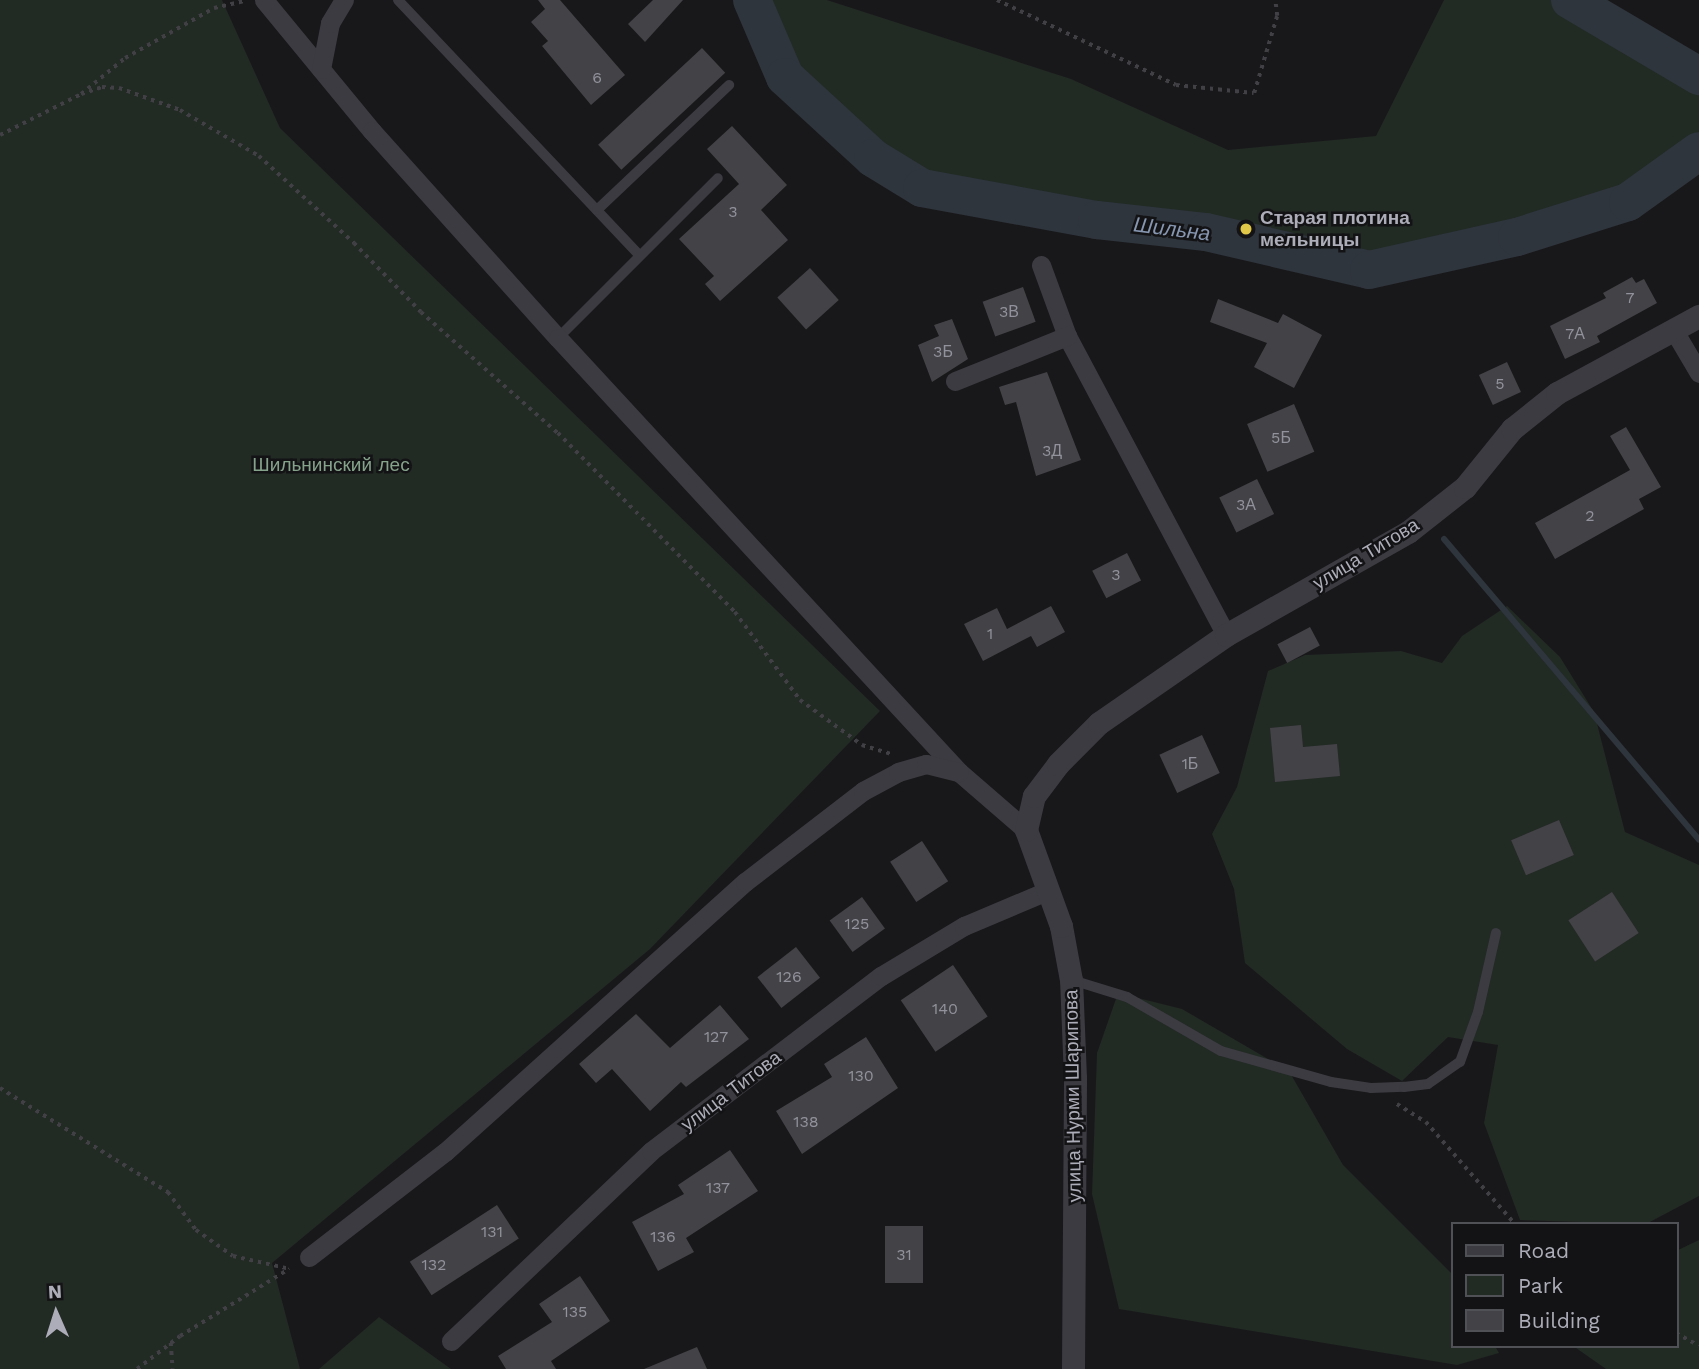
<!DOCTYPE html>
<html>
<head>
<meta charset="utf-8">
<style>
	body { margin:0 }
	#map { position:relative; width:1699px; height:1369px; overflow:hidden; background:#18181a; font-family:"Work Sans",sans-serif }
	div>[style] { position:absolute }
	.green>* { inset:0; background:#222a24 }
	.stream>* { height:6px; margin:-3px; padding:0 3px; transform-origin:3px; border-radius:3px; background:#2f353d }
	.river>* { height:38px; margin:-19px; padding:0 19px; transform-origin:19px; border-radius:19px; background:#2f353d }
	.building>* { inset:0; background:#434247; transform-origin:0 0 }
	.path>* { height:3.5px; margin-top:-1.75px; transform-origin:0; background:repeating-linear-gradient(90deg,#404045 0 3.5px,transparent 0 8.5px) }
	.service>* { height:10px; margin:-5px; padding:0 5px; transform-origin:5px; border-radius:5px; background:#3b3b41 }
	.minor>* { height:19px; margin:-9.5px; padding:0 9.5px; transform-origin:9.5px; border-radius:9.5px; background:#3b3b41 }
	.tertiary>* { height:23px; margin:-11.5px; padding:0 11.5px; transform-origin:11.5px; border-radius:11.5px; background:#3b3b41 }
	.dots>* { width:19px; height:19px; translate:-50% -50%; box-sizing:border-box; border:4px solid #131315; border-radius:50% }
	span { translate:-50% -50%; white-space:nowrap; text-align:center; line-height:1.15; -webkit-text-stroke:5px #131315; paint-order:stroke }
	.number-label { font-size:16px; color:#92929c }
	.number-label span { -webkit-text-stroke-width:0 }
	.poi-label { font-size:19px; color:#acadb8; font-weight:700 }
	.left { translate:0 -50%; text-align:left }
	.park-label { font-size:19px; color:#85a28b }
	.street-label { font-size:19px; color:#acadb8 }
	.water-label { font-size:21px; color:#8696b0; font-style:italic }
	.legend { position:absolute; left:1451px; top:1222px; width:228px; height:126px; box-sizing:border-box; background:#131315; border:2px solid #505156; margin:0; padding:9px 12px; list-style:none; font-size:21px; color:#acadb8 }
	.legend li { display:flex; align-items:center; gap:14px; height:35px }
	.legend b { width:35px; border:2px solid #505156 }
	.north { position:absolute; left:21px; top:1278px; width:70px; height:70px; -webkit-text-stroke:5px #131315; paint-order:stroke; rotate:357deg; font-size:19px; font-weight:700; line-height:28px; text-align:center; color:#acadb8 }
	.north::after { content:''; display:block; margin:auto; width:24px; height:32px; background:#acadb8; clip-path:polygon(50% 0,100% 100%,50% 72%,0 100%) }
</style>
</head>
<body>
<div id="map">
	<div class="green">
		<i style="clip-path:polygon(0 0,222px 0,280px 128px,880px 711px,650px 949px,272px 1263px,300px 1369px,0 1369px)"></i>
		<i style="clip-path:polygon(752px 0,827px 0,1071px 79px,1228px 150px,1376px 136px,1444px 0,1570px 0,1699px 76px,1699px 151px,1628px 202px,1517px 237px,1369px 270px,1206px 232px,1097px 220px,922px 188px,873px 158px,785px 77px)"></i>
		<i style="clip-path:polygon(1507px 606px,1560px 657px,1594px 712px,1625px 832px,1699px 865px,1699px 1196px,1646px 1224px,1520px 1220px,1484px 1123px,1498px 1045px,1448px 1037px,1402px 1081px,1347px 1049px,1245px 963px,1234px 889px,1212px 834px,1237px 787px,1268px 671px,1305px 655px,1401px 651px,1442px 663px,1462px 636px)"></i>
		<i style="clip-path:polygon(1118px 993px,1182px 1009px,1289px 1071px,1343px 1165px,1452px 1274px,1452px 1346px,1495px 1346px,1499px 1353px,1457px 1365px,1119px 1309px,1092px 1194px,1097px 1053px)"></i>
		<i style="clip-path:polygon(1699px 1240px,1699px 1369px,1606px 1369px,1576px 1348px,1676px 1346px,1676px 1251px)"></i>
		<i style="clip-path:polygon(379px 1317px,451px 1369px,319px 1369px)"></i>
	</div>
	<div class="stream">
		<i style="left:1444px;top:539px;width:394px;rotate:49.7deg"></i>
	</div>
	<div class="river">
		<i style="left:752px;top:0;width:84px;rotate:66.8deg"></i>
		<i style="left:785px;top:77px;width:120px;rotate:42.6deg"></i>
		<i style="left:873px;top:158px;width:57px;rotate:31.5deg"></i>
		<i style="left:922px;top:188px;width:178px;rotate:10.4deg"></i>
		<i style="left:1097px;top:220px;width:110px;rotate:6.3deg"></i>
		<i style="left:1206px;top:232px;width:167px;rotate:13.1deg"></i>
		<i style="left:1369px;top:270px;width:152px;rotate:-12.6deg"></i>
		<i style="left:1517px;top:237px;width:116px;rotate:-17.5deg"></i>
		<i style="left:1628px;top:202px;width:87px;rotate:-35.7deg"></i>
		<i style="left:1570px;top:0;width:150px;rotate:30.5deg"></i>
	</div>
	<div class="building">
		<i style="clip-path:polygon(538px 0,560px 0,625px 75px,591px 105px,542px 46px,548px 41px,531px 22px,545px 9px)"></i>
		<i style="clip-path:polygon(653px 0,683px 0,645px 42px,628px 24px)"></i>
		<i style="left:702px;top:48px;width:34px;height:142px;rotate:47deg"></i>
		<i style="clip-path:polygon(732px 126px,787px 185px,761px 210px,788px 240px,720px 301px,705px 284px,714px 276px,679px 239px,739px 184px,707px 149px)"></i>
		<i style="left:810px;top:268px;width:43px;height:44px;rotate:48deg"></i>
		<i style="clip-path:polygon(1632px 277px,1636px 283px,1644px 279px,1657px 303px,1597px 336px,1600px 342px,1565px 359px,1550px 326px,1606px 298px,1603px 293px)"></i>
		<i style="left:1023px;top:287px;width:37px;height:43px;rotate:70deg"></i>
		<i style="clip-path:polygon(1218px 299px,1278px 323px,1283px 314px,1322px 335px,1294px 388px,1254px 367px,1267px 343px,1210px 322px)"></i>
		<i style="clip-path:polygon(952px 319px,968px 359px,932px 382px,918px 345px,939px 336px,934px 325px)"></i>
		<i style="left:1507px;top:362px;width:33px;height:31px;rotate:65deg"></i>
		<i style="clip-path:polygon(1047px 372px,1081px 460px,1036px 476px,1016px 402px,1005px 405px,999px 387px)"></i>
		<i style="left:1294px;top:404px;width:52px;height:51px;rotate:67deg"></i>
		<i style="clip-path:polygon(1626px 427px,1661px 487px,1639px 499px,1644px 509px,1555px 559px,1535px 523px,1630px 470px,1610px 436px)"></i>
		<i style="left:1257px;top:479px;width:39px;height:42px;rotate:64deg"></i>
		<i style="left:1127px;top:553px;width:31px;height:39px;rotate:63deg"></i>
		<i style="clip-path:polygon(1051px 606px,1065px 632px,1037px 647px,1031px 636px,983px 661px,964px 624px,997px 608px,1007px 629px)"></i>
		<i style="left:1310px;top:627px;width:21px;height:37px;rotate:62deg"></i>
		<i style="clip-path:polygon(1301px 725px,1303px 747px,1337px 744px,1340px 776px,1275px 782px,1270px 728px)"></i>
		<i style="left:1202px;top:735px;width:42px;height:47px;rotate:65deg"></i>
		<i style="left:1559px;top:820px;width:38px;height:52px;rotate:67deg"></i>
		<i style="left:922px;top:841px;width:48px;height:38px;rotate:57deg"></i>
		<i style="left:1612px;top:892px;width:49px;height:52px;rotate:57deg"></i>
		<i style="left:862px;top:897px;width:39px;height:40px;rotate:54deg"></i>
		<i style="left:796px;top:947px;width:39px;height:49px;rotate:52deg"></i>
		<i style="left:953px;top:965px;width:62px;height:63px;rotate:56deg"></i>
		<i style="clip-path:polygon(720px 1005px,749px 1039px,686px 1087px,681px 1082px,650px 1111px,612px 1069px,596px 1083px,579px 1064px,636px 1014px,670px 1048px)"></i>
		<i style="clip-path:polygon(866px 1037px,898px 1088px,802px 1154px,776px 1111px,832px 1077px,824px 1064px)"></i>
		<i style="clip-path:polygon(730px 1150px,758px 1191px,686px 1238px,694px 1252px,658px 1271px,632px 1222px,684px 1194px,678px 1185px)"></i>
		<i style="left:497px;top:1205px;width:40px;height:104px;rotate:57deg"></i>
		<i style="left:885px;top:1226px;width:38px;height:57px"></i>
		<i style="clip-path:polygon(580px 1276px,610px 1321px,551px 1361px,556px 1369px,506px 1369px,498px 1356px,552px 1322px,539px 1304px)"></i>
		<i style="clip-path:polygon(697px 1347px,707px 1369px,644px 1369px)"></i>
	</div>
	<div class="path">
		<i style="left:997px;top:0;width:198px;rotate:25.4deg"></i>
		<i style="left:1176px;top:85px;width:78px;rotate:5.9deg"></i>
		<i style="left:1254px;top:93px;width:80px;rotate:-73.4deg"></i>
		<i style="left:1277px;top:16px;width:16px;rotate:-97deg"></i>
		<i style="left:81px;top:94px;width:22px;rotate:-18deg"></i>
		<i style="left:102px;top:87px;width:17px;rotate:3deg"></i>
		<i style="left:119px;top:88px;width:65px;rotate:19.8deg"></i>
		<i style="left:180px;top:110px;width:91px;rotate:30.2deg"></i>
		<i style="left:259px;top:156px;width:129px;rotate:42.5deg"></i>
		<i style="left:354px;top:243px;width:96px;rotate:45.8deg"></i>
		<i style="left:421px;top:312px;width:183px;rotate:41.5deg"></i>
		<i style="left:558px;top:433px;width:252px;rotate:45.3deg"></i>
		<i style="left:735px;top:612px;width:109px;rotate:53.5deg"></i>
		<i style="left:800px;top:700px;width:77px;rotate:36deg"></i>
		<i style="left:862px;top:745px;width:31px;rotate:17deg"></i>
		<i style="left:0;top:135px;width:91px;rotate:-26.8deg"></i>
		<i style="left:81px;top:94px;width:57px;rotate:-39.3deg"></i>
		<i style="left:125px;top:58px;width:102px;rotate:-29.3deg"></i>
		<i style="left:214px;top:8px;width:31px;rotate:-13deg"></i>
		<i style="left:0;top:1088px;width:198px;rotate:31.8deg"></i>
		<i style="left:168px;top:1192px;width:47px;rotate:53.6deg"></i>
		<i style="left:196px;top:1230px;width:45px;rotate:35.1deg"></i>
		<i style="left:233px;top:1256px;width:58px;rotate:12.8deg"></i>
		<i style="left:1397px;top:1104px;width:34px;rotate:32deg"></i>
		<i style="left:1426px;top:1122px;width:135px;rotate:48.9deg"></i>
		<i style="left:1676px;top:1333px;width:26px;rotate:29deg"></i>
		<i style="left:171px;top:1343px;width:26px;rotate:86deg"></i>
		<i style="left:137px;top:1369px;width:54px;rotate:-37.5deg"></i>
		<i style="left:180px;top:1336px;width:128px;rotate:-31.6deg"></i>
	</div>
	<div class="service">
		<i style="left:398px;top:0;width:351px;rotate:46.6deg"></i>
		<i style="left:597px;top:210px;width:182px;rotate:-43.4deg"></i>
		<i style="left:558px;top:338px;width:226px;rotate:-45deg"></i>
		<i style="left:1072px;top:980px;width:58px;rotate:17.2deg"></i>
		<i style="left:1127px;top:997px;width:108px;rotate:29.9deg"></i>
		<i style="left:1221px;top:1051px;width:114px;rotate:15.7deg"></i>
		<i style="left:1331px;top:1082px;width:40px;rotate:8.5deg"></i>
		<i style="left:1371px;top:1088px;width:33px;rotate:-2deg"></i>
		<i style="left:1404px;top:1087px;width:24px;rotate:-7deg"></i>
		<i style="left:1428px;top:1084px;width:39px;rotate:-35deg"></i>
		<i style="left:1460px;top:1062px;width:53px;rotate:-70.2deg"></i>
		<i style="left:1478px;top:1012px;width:81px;rotate:-77.2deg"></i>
	</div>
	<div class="minor">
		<i style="left:264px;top:0;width:170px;rotate:50.5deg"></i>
		<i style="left:372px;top:131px;width:278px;rotate:48.1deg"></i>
		<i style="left:558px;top:338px;width:591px;rotate:47.26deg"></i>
		<i style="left:959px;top:772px;width:89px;rotate:40.9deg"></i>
		<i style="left:321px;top:69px;width:47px;rotate:-78.9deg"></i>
		<i style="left:330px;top:23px;width:27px;rotate:-59deg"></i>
		<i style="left:1041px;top:265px;width:76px;rotate:69.9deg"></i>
		<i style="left:1067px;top:336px;width:339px;rotate:62deg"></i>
		<i style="left:1673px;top:329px;width:51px;rotate:59.4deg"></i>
		<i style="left:955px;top:381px;width:121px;rotate:-21.9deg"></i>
		<i style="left:309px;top:1257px;width:172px;rotate:-37.7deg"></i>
		<i style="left:445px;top:1152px;width:404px;rotate:-42deg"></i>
		<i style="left:745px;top:882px;width:149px;rotate:-37.6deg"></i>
		<i style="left:863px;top:791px;width:40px;rotate:-28deg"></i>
		<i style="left:898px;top:772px;width:29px;rotate:-16deg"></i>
		<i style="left:926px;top:764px;width:34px;rotate:14deg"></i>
		<i style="left:451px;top:1341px;width:276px;rotate:-43.5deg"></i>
		<i style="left:651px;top:1151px;width:289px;rotate:-37.3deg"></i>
		<i style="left:881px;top:976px;width:97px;rotate:-31.1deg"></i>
		<i style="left:964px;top:926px;width:90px;rotate:-22.9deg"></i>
	</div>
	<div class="tertiary">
		<i style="left:1073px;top:1369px;width:291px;rotate:-89.6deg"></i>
		<i style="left:1075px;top:1078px;width:98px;rotate:-92.3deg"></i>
		<i style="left:1071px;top:980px;width:55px;rotate:-100.5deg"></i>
		<i style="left:1061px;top:926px;width:102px;rotate:-110deg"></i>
		<i style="left:1026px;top:830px;width:35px;rotate:-77deg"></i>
		<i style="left:1034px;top:796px;width:40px;rotate:-53deg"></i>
		<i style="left:1058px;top:764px;width:58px;rotate:-45deg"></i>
		<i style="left:1099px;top:723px;width:155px;rotate:-34.7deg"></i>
		<i style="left:1226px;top:635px;width:209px;rotate:-29.5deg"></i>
		<i style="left:1408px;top:532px;width:73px;rotate:-38.3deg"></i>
		<i style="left:1465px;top:487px;width:75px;rotate:-51deg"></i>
		<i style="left:1512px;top:429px;width:58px;rotate:-38.7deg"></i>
		<i style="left:1557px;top:393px;width:162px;rotate:-28.5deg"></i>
	</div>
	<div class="dots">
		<i style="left:1246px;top:229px;background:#e1c749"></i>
	</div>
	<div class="number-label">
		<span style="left:597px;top:78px">6</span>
		<span style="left:733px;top:212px">3</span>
		<span style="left:1630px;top:298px">7</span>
		<span style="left:1009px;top:312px">3В</span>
		<span style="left:1575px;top:334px">7А</span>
		<span style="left:943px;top:352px">3Б</span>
		<span style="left:1500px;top:384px">5</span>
		<span style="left:1281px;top:438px">5Б</span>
		<span style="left:1052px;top:451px">3Д</span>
		<span style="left:1246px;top:505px">3А</span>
		<span style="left:1590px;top:516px">2</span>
		<span style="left:1116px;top:575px">3</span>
		<span style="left:990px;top:634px">1</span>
		<span style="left:1190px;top:764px">1Б</span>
		<span style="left:857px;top:924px">125</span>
		<span style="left:789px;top:977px">126</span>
		<span style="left:945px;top:1009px">140</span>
		<span style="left:716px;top:1037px">127</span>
		<span style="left:861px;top:1076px">130</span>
		<span style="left:806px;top:1122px">138</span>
		<span style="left:718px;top:1188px">137</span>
		<span style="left:492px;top:1232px">131</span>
		<span style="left:663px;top:1237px">136</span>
		<span style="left:904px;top:1255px">31</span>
		<span style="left:434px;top:1265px">132</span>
		<span style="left:575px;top:1312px">135</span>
	</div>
	<div class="poi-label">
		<span class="left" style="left:1260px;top:229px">Старая плотина<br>мельницы</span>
	</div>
	<div class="park-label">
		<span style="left:331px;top:465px">Шильнинский лес</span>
	</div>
	<div class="street-label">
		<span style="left:1366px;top:554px;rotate:-31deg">улица Титова</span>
		<span style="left:731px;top:1091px;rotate:-37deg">улица Титова</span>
		<span style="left:1073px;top:1096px;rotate:-91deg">улица Нурми Шарипова</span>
	</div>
	<div class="water-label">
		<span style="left:1172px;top:229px;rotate:7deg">Шильна</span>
	</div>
	<ul class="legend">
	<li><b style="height:9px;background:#3b3b41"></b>Road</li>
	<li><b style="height:19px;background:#222a24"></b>Park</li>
	<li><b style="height:19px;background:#434247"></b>Building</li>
	</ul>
	<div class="north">N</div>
</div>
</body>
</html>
